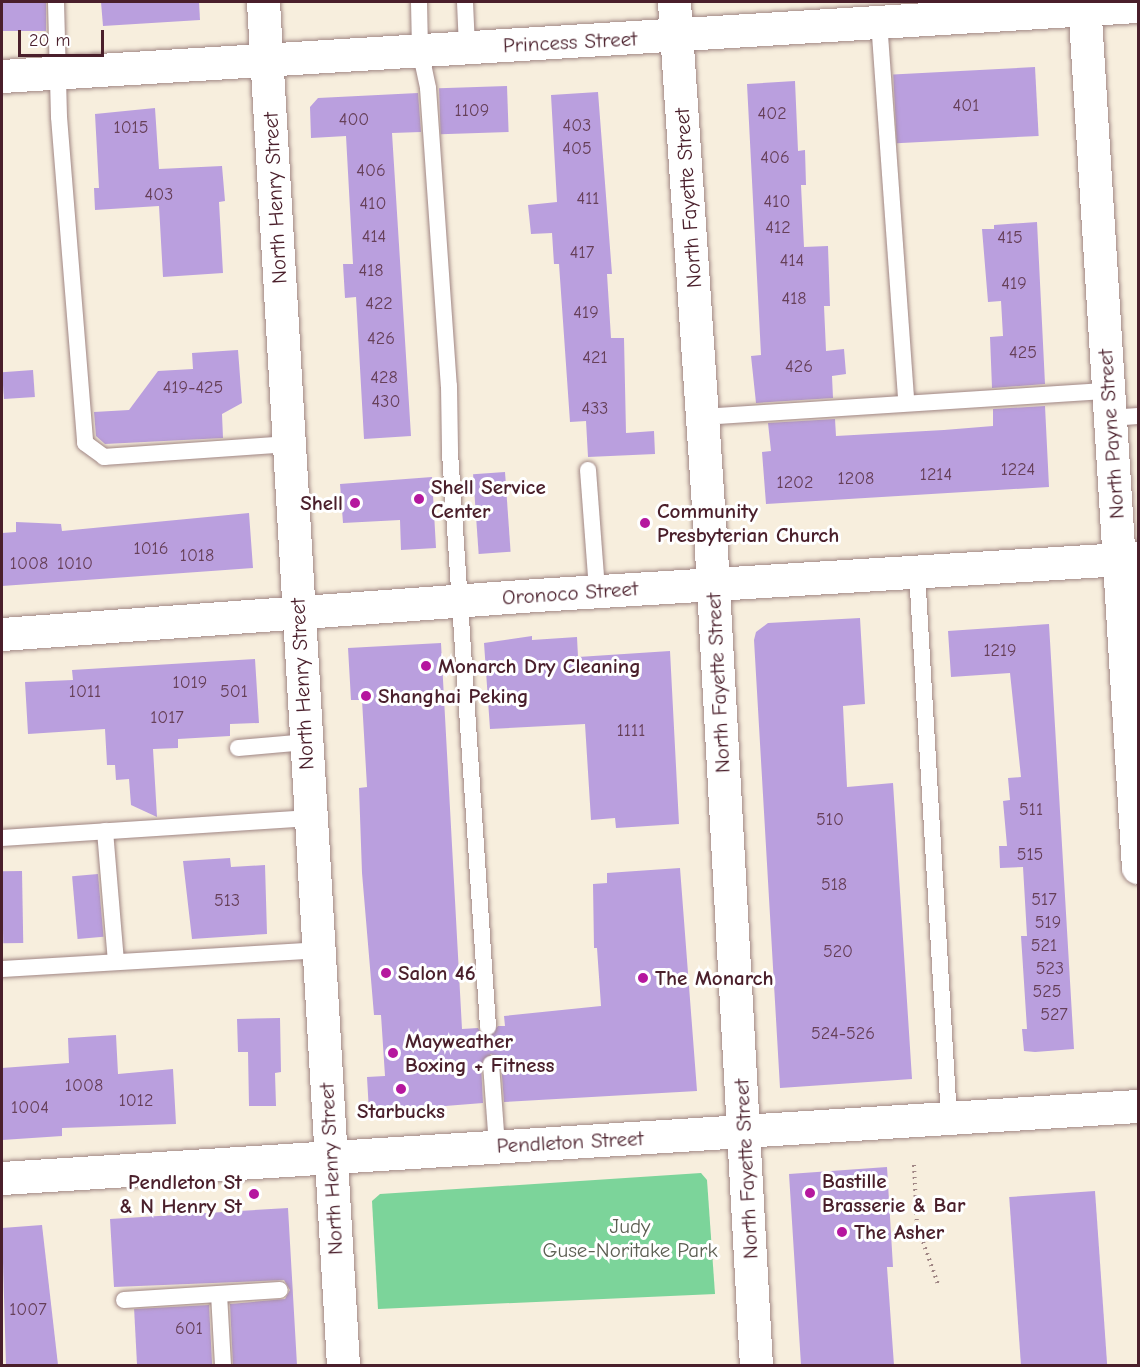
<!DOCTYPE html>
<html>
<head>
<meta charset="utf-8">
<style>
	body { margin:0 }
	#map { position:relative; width:1140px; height:1367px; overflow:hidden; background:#f7eedd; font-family:"Comic Neue",sans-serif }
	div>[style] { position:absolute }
	.green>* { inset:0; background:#7cd49a }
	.building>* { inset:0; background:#ba9fde; transform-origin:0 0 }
	.path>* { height:4px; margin-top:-2px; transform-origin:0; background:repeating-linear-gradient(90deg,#a08684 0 1.5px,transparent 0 6px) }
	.roads { filter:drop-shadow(0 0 2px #a08684) drop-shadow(0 0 2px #a08684) }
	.lane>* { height:16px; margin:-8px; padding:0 8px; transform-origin:8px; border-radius:8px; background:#fff }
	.street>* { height:33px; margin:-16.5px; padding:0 16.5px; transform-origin:16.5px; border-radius:16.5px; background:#fff }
	.secondary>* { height:33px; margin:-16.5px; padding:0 16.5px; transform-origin:16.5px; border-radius:16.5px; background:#fff }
	.highway>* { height:33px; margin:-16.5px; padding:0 16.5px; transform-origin:16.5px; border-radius:16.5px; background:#fff }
	.dots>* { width:16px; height:16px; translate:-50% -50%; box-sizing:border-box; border:3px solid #fff; border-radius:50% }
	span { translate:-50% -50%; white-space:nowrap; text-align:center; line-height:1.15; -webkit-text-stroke:6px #fff; paint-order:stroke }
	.number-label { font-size:18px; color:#663f58 }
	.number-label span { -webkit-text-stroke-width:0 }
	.street-label { font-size:21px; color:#4a1f2b }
	.poi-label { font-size:21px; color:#4a1f2b; font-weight:700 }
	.left { translate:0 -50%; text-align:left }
	.right { translate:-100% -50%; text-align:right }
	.park-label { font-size:21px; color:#5c5e52 }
	.frame { position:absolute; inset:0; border:3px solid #4a1f2b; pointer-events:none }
	.scale { position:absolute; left:18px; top:30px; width:86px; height:27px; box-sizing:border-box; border:3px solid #4a1f2b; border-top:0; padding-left:8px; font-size:18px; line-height:21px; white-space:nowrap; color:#4a1f2b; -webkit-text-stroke:4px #fff; paint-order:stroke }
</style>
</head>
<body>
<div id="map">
	<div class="green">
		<i style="clip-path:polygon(701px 1173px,707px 1180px,715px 1294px,378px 1309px,372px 1201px,380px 1194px)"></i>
	</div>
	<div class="building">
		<i style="clip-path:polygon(101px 2px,199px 2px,200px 20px,103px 26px)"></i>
		<i style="left:46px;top:3px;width:28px;height:44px;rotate:90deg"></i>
		<i style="left:1035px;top:67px;width:69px;height:142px;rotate:87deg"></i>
		<i style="clip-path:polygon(795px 81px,798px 151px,805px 150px,806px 185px,801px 185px,804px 247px,828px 246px,830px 306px,824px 306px,826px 351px,844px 349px,846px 374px,832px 376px,833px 398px,756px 403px,751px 356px,761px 355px,747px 84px)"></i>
		<i style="left:507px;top:86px;width:46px;height:68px;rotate:88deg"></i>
		<i style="clip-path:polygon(598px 92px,612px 274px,607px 274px,611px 338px,624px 338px,626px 433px,654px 431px,655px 454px,588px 457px,586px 421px,570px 422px,559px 264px,554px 264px,552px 233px,531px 234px,528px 205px,557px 202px,551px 95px)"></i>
		<i style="clip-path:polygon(418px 93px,421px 132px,392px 133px,411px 436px,364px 439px,356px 297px,345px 298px,343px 264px,353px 264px,346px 136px,311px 138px,310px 107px,318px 98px)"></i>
		<i style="clip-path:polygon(155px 108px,159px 169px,222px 166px,225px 201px,219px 202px,223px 273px,163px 277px,159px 206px,95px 210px,94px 188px,99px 188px,95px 114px)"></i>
		<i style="clip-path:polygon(1037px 222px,1045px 384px,992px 388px,990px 337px,1003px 336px,1001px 301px,988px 302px,982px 229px,994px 229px,994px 225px)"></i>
		<i style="clip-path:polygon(238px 350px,242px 403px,222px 414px,223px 438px,105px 444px,96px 436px,94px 412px,129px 410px,158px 371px,193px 369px,192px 353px)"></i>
		<i style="left:33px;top:370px;width:27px;height:31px;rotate:86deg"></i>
		<i style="clip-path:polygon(1045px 406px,1049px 487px,766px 504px,762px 452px,771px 451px,768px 423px,835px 419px,836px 436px,944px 430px,993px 426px,993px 409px)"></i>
		<i style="left:505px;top:472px;width:80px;height:32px;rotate:86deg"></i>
		<i style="clip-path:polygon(432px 477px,436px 548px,401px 550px,400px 520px,343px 523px,340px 484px)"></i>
		<i style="clip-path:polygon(249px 513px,253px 568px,2px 586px,2px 533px,16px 532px,16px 522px,61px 524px,62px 531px)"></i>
		<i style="clip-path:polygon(860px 618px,865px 704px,843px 706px,847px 787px,893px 783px,912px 1079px,780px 1088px,754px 640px,756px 632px,768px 623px)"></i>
		<i style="clip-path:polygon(1049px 624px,1074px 1049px,1035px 1052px,1024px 1051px,1022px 1029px,1027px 1029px,1021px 936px,1027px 936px,1023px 867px,1000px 868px,999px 846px,1007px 846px,1003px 801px,1010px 800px,1008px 778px,1021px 777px,1010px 673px,951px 677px,948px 631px)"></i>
		<i style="clip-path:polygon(532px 636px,532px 640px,577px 637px,578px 657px,670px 651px,679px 824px,616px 828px,615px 818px,591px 820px,585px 724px,490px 729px,484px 643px)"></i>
		<i style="clip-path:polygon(441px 643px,462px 1029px,478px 1028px,483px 1036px,489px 1037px,498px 1026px,505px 1026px,504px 1016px,601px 1006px,597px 948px,594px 948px,593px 884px,607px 883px,607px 873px,680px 868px,697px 1091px,504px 1102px,501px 1063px,491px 1054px,481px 1064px,483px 1103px,369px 1112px,367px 1077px,385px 1076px,381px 1015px,374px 1015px,362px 873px,359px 788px,367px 787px,362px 700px,351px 700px,348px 648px)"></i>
		<i style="clip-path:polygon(255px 659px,259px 723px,230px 724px,230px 736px,178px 739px,178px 748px,153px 749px,157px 817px,131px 805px,129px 779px,116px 780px,115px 765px,107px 765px,105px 729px,28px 734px,25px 682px,73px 680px,72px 670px)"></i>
		<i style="clip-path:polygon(230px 858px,231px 867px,265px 865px,267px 934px,192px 939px,183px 861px)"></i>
		<i style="left:22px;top:871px;width:72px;height:20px;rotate:89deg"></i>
		<i style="left:98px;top:874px;width:63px;height:26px;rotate:85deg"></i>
		<i style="clip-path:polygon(280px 1018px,281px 1072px,275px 1073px,276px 1106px,249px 1106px,248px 1052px,238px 1052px,237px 1019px)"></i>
		<i style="clip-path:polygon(116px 1035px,118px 1074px,173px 1069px,176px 1124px,62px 1128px,62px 1136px,2px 1140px,2px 1068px,69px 1063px,68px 1038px)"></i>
		<i style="clip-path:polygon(887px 1167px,893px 1267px,887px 1267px,894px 1365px,801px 1365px,789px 1174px)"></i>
		<i style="left:1095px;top:1191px;width:174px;height:86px;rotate:86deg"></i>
		<i style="clip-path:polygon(288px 1208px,297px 1365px,233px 1365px,230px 1304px,285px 1299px,290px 1290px,284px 1280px,114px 1287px,110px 1219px)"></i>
		<i style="clip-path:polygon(42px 1225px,58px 1365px,6px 1365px,2px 1228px)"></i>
		<i style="left:209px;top:1305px;width:60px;height:75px;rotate:87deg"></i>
	</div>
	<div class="path">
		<i style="left:914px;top:1165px;width:60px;rotate:87.1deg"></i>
		<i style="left:917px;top:1225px;width:63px;rotate:70.4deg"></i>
	</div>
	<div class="roads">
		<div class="lane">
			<i style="left:56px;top:2px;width:115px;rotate:88.5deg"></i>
			<i style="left:59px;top:117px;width:327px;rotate:85.4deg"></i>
			<i style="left:85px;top:443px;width:24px;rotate:36deg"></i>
			<i style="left:104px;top:457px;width:185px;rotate:-4deg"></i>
			<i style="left:419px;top:2px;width:48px;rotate:88.8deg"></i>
			<i style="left:420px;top:50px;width:39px;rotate:78deg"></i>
			<i style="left:428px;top:88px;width:299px;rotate:86deg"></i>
			<i style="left:449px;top:386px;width:67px;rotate:89.1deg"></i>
			<i style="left:450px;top:453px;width:575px;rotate:86.21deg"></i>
			<i style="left:465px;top:2px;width:46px;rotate:87.5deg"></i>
			<i style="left:879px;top:21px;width:382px;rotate:85.9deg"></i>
			<i style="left:702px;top:417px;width:407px;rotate:-3.7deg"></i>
			<i style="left:1110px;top:418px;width:28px;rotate:-4deg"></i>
			<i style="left:588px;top:470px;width:121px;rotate:85.7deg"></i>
			<i style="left:917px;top:572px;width:547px;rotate:86.65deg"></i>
			<i style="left:238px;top:748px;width:68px;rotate:-5deg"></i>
			<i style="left:105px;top:831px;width:131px;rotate:85.2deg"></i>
			<i style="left:2px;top:838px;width:309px;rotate:-3.7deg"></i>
			<i style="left:2px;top:969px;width:317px;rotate:-3.4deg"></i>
			<i style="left:491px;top:1064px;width:81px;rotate:85.8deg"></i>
			<i style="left:219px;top:1294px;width:72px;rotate:86.8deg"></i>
			<i style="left:124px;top:1300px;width:156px;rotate:-3.7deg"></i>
		</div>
		<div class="street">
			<i style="left:674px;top:2px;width:550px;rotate:86.14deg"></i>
			<i style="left:711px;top:551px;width:816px;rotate:86.84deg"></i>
			<i style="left:1084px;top:2px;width:867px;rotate:86.43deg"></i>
			<i style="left:2px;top:76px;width:1138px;rotate:-3.53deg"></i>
			<i style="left:2px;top:634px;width:535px;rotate:-4.18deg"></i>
			<i style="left:536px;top:595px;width:603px;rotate:-3.52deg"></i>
		</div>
		<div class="secondary">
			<i style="left:2px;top:1178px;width:1138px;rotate:-3.63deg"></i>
		</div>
		<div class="highway">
			<i style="left:263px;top:2px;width:1366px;rotate:86.64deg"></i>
		</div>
	</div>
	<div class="dots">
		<i style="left:419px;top:499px;background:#b5179e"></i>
		<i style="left:355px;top:503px;background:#b5179e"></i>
		<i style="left:645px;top:523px;background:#b5179e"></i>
		<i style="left:426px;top:666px;background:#b5179e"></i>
		<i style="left:366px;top:696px;background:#b5179e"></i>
		<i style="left:386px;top:973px;background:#b5179e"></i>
		<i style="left:643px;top:978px;background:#b5179e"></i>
		<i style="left:393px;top:1053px;background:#b5179e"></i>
		<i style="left:401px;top:1089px;background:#b5179e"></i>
		<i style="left:810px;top:1193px;background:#b5179e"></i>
		<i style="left:254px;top:1194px;background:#b5179e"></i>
		<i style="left:842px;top:1232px;background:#b5179e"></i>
	</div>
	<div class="number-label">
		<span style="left:966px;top:106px">401</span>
		<span style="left:472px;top:111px">1109</span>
		<span style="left:772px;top:114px">402</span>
		<span style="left:354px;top:120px">400</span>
		<span style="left:577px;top:126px">403</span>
		<span style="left:131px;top:128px">1015</span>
		<span style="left:577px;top:149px">405</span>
		<span style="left:775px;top:158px">406</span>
		<span style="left:371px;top:171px">406</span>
		<span style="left:159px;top:195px">403</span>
		<span style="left:588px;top:199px">411</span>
		<span style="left:777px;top:202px">410</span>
		<span style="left:373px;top:204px">410</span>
		<span style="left:778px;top:228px">412</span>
		<span style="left:374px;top:237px">414</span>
		<span style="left:1010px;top:238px">415</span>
		<span style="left:582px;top:253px">417</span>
		<span style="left:792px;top:261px">414</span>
		<span style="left:371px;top:271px">418</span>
		<span style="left:1014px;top:284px">419</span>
		<span style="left:794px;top:299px">418</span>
		<span style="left:379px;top:304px">422</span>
		<span style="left:586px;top:313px">419</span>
		<span style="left:381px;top:339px">426</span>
		<span style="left:1023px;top:353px">425</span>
		<span style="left:595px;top:358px">421</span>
		<span style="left:799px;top:367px">426</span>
		<span style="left:384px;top:378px">428</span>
		<span style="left:193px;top:388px">419-425</span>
		<span style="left:386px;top:402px">430</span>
		<span style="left:595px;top:409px">433</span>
		<span style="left:1018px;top:470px">1224</span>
		<span style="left:936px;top:475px">1214</span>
		<span style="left:856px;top:479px">1208</span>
		<span style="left:795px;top:483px">1202</span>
		<span style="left:151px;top:549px">1016</span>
		<span style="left:197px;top:556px">1018</span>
		<span style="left:29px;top:564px">1008</span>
		<span style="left:75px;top:564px">1010</span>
		<span style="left:1000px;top:651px">1219</span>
		<span style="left:190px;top:683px">1019</span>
		<span style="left:85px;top:692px">1011</span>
		<span style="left:234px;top:692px">501</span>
		<span style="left:167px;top:718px">1017</span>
		<span style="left:631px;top:731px">1111</span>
		<span style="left:1031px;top:810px">511</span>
		<span style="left:830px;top:820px">510</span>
		<span style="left:1030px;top:855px">515</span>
		<span style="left:834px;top:885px">518</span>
		<span style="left:1044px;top:900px">517</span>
		<span style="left:227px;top:901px">513</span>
		<span style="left:1048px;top:923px">519</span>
		<span style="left:1044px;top:946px">521</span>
		<span style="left:838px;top:952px">520</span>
		<span style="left:1050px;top:969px">523</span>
		<span style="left:1047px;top:992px">525</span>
		<span style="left:1054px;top:1015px">527</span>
		<span style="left:843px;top:1034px">524-526</span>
		<span style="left:84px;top:1086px">1008</span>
		<span style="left:136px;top:1101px">1012</span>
		<span style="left:30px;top:1108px">1004</span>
		<span style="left:28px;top:1310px">1007</span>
		<span style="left:189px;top:1329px">601</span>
	</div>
	<div class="street-label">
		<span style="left:570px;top:42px;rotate:-3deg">Princess Street</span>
		<span style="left:275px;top:198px;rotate:-93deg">North Henry Street</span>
		<span style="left:688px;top:198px;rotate:-94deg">North Fayette Street</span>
		<span style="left:1111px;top:434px;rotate:-94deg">North Payne Street</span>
		<span style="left:570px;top:593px;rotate:-4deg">Oronoco Street</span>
		<span style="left:718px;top:683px;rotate:-93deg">North Fayette Street</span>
		<span style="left:302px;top:684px;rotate:-93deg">North Henry Street</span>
		<span style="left:570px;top:1142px;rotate:-3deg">Pendleton Street</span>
		<span style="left:331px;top:1169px;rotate:-93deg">North Henry Street</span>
		<span style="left:746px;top:1169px;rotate:-93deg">North Fayette Street</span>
	</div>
	<div class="poi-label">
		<span class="left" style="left:431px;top:499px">Shell Service<br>Center</span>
		<span class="right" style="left:343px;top:503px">Shell</span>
		<span class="left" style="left:657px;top:523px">Community<br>Presbyterian Church</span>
		<span class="left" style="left:438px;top:666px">Monarch Dry Cleaning</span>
		<span class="left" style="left:378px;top:696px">Shanghai Peking</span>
		<span class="left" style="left:398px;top:973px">Salon 46</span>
		<span class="left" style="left:655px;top:978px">The Monarch</span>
		<span class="left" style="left:405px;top:1053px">Mayweather<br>Boxing + Fitness</span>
		<span style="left:401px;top:1111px">Starbucks</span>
		<span class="left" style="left:822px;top:1193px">Bastille<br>Brasserie &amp; Bar</span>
		<span class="right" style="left:242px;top:1194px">Pendleton St<br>&amp; N Henry St</span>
		<span class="left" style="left:854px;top:1232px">The Asher</span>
	</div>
	<div class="park-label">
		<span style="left:630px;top:1238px">Judy<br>Guse-Noritake Park</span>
	</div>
	<div class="frame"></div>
	<div class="scale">20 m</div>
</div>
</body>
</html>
